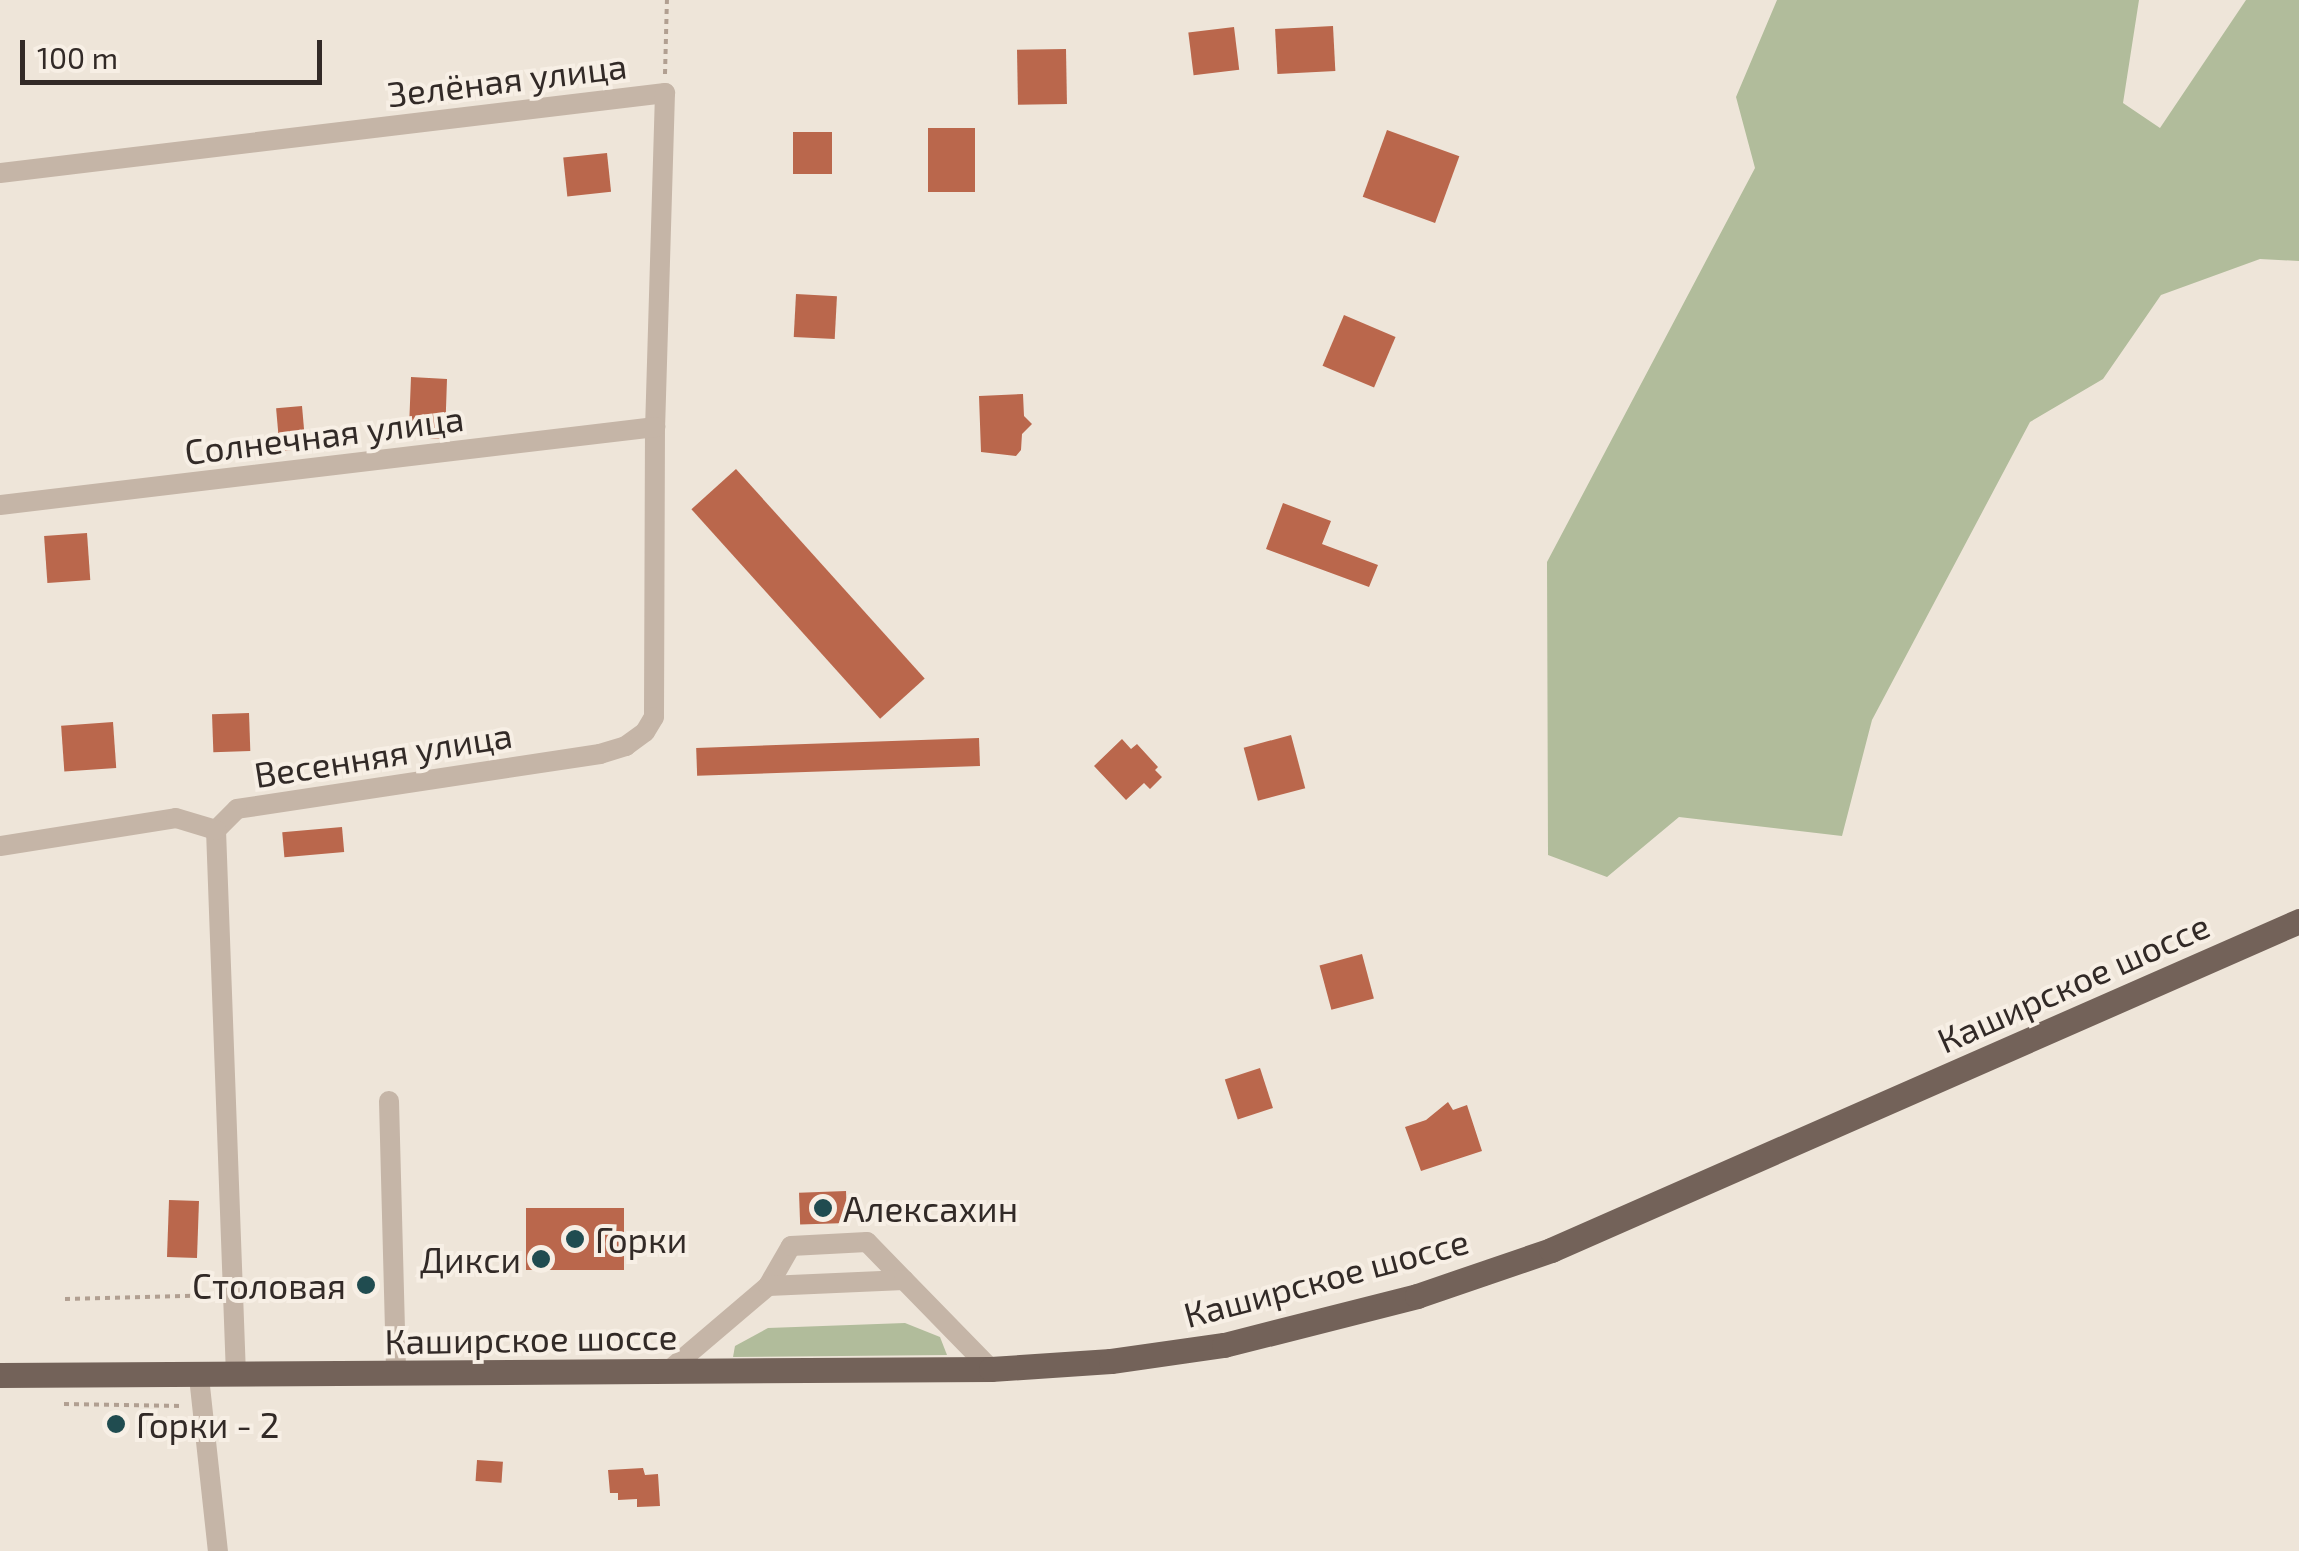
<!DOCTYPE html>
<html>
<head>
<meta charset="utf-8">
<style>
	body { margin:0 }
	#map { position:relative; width:2299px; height:1551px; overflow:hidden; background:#eee5d9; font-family:"Exo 2",sans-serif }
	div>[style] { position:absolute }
	.green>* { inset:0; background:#b1bc9b }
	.building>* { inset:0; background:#ba674c; transform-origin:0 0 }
	.path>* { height:4px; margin-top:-2px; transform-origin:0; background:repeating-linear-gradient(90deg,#b19f91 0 5px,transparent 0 10px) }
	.minor>* { height:20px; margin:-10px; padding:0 10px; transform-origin:10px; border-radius:10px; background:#c5b5a7 }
	.major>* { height:25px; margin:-12.5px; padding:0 12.5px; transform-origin:12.5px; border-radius:12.5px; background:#736259 }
	.dots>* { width:28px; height:28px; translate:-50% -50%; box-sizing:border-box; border:5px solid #f7efe5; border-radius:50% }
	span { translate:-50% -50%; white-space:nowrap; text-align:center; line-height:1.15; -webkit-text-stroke:8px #f7efe5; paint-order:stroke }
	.street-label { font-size:35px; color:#322a27 }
	.poi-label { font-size:35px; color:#322a27 }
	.left { translate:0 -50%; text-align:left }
	.right { translate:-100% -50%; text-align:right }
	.scale { position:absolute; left:20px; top:40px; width:302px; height:45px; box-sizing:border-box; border:5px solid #322a27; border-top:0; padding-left:12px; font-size:30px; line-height:35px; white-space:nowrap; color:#322a27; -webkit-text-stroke:8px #f7efe5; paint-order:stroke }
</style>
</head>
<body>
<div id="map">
	<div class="green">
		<i style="clip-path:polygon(1777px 0,2139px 0,2123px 103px,2160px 128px,2246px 0,2299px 0,2299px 261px,2260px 259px,2161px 295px,2103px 379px,2030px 422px,1872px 720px,1842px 836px,1679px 817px,1607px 877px,1548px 855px,1547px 562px,1755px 168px,1736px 97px)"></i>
		<i style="clip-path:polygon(905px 1323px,940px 1337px,947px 1355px,733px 1357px,735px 1346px,768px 1328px)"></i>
	</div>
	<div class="building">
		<i style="left:1333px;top:26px;width:45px;height:58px;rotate:87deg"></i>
		<i style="left:1234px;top:27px;width:43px;height:46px;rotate:83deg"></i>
		<i style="left:1066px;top:49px;width:55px;height:49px;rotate:89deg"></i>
		<i style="left:928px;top:128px;width:47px;height:64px"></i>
		<i style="left:1387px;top:130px;width:77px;height:71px;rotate:20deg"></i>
		<i style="left:793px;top:132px;width:39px;height:42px"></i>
		<i style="left:607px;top:153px;width:39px;height:44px;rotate:84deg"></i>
		<i style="left:796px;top:294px;width:41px;height:43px;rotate:3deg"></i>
		<i style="left:1344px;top:315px;width:56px;height:55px;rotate:23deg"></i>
		<i style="clip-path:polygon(411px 377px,447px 379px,445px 438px,429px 439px,430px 429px,409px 428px)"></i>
		<i style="clip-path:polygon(1023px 394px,1024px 416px,1032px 424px,1022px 434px,1021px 450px,1016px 456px,981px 452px,979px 396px)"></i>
		<i style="left:302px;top:406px;width:43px;height:26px;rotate:85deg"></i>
		<i style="left:736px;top:469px;width:282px;height:60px;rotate:48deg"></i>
		<i style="clip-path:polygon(1283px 503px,1331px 521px,1322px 544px,1378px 565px,1369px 587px,1266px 549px)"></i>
		<i style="left:87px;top:533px;width:47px;height:43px;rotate:86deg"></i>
		<i style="left:249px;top:713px;width:38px;height:37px;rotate:88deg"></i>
		<i style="left:113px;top:722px;width:46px;height:52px;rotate:86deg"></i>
		<i style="left:1291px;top:735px;width:55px;height:49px;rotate:75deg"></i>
		<i style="left:979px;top:738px;width:28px;height:283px;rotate:88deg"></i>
		<i style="clip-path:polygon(1122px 739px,1131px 749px,1137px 744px,1158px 767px,1155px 770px,1162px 777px,1150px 789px,1144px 783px,1126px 800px,1094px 766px)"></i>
		<i style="left:342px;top:827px;width:25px;height:60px;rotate:85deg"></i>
		<i style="left:1362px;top:954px;width:46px;height:44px;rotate:75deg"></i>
		<i style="left:1260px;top:1068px;width:42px;height:37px;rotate:72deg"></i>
		<i style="clip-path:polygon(1448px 1102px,1453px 1110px,1467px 1105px,1482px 1151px,1421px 1171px,1405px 1127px,1426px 1120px)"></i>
		<i style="left:846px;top:1191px;width:32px;height:47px;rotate:88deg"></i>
		<i style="left:169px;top:1200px;width:30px;height:57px;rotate:2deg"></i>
		<i style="left:526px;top:1208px;width:98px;height:62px"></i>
		<i style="left:477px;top:1460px;width:26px;height:21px;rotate:4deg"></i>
		<i style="clip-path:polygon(643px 1468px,645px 1475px,658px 1474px,660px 1506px,637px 1507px,637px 1499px,618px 1500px,618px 1493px,610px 1493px,608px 1470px)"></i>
	</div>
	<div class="path">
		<i style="left:665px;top:74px;width:74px;rotate:-88.5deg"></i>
		<i style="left:65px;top:1299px;width:148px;rotate:-1.5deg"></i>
		<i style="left:64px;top:1404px;width:119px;rotate:1deg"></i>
	</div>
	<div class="minor">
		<i style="left:0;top:173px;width:670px;rotate:-6.86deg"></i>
		<i style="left:665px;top:93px;width:334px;rotate:91.7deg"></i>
		<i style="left:655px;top:427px;width:290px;rotate:90.2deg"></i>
		<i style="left:654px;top:717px;width:17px;rotate:121deg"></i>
		<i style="left:645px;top:732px;width:24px;rotate:144deg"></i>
		<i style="left:626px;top:746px;width:27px;rotate:163deg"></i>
		<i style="left:600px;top:754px;width:367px;rotate:171.4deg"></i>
		<i style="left:237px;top:809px;width:30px;rotate:135deg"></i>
		<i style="left:0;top:505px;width:660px;rotate:-6.79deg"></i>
		<i style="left:216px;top:830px;width:546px;rotate:87.9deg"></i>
		<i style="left:0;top:846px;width:178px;rotate:-9deg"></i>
		<i style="left:176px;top:818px;width:42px;rotate:16.7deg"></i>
		<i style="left:389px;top:1101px;width:274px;rotate:88.5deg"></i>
		<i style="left:768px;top:1286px;width:46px;rotate:-60.1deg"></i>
		<i style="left:791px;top:1246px;width:76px;rotate:-3deg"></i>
		<i style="left:867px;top:1242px;width:53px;rotate:45.8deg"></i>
		<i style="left:667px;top:1372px;width:133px;rotate:-40.4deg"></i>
		<i style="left:768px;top:1286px;width:136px;rotate:-2.5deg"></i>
		<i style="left:904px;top:1280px;width:124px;rotate:45.7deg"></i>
		<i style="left:199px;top:1377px;width:175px;rotate:83.8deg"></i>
	</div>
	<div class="major">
		<i style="left:0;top:1375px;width:991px;rotate:-0.35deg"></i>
		<i style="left:991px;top:1369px;width:120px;rotate:-3.8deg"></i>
		<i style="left:1111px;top:1361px;width:114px;rotate:-8.1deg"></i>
		<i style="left:1224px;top:1345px;width:199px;rotate:-14.2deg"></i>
		<i style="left:1417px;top:1296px;width:142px;rotate:-18.9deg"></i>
		<i style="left:1551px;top:1250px;width:817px;rotate:-23.74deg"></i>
	</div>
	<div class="dots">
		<i style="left:823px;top:1208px;background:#204c50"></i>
		<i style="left:575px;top:1239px;background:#204c50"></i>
		<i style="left:541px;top:1259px;background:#204c50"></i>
		<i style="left:366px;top:1285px;background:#204c50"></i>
		<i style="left:116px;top:1424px;background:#204c50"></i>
	</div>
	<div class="street-label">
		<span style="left:507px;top:79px;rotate:-7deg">Зелёная улица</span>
		<span style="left:324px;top:434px;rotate:-7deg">Солнечная улица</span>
		<span style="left:383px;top:754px;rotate:-9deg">Весенняя улица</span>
		<span style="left:2073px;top:982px;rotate:-24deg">Каширское шоссе</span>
		<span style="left:1326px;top:1277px;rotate:-15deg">Каширское шоссе</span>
		<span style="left:531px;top:1338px;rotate:-1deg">Каширское шоссе</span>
	</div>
	<div class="poi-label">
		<span class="left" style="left:843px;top:1208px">Алексахин</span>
		<span class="left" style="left:595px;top:1239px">Горки</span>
		<span class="right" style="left:521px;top:1259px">Дикси</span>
		<span class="right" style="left:346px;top:1285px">Столовая</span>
		<span class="left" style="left:136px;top:1424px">Горки - 2</span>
	</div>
	<div class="scale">100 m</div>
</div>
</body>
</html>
